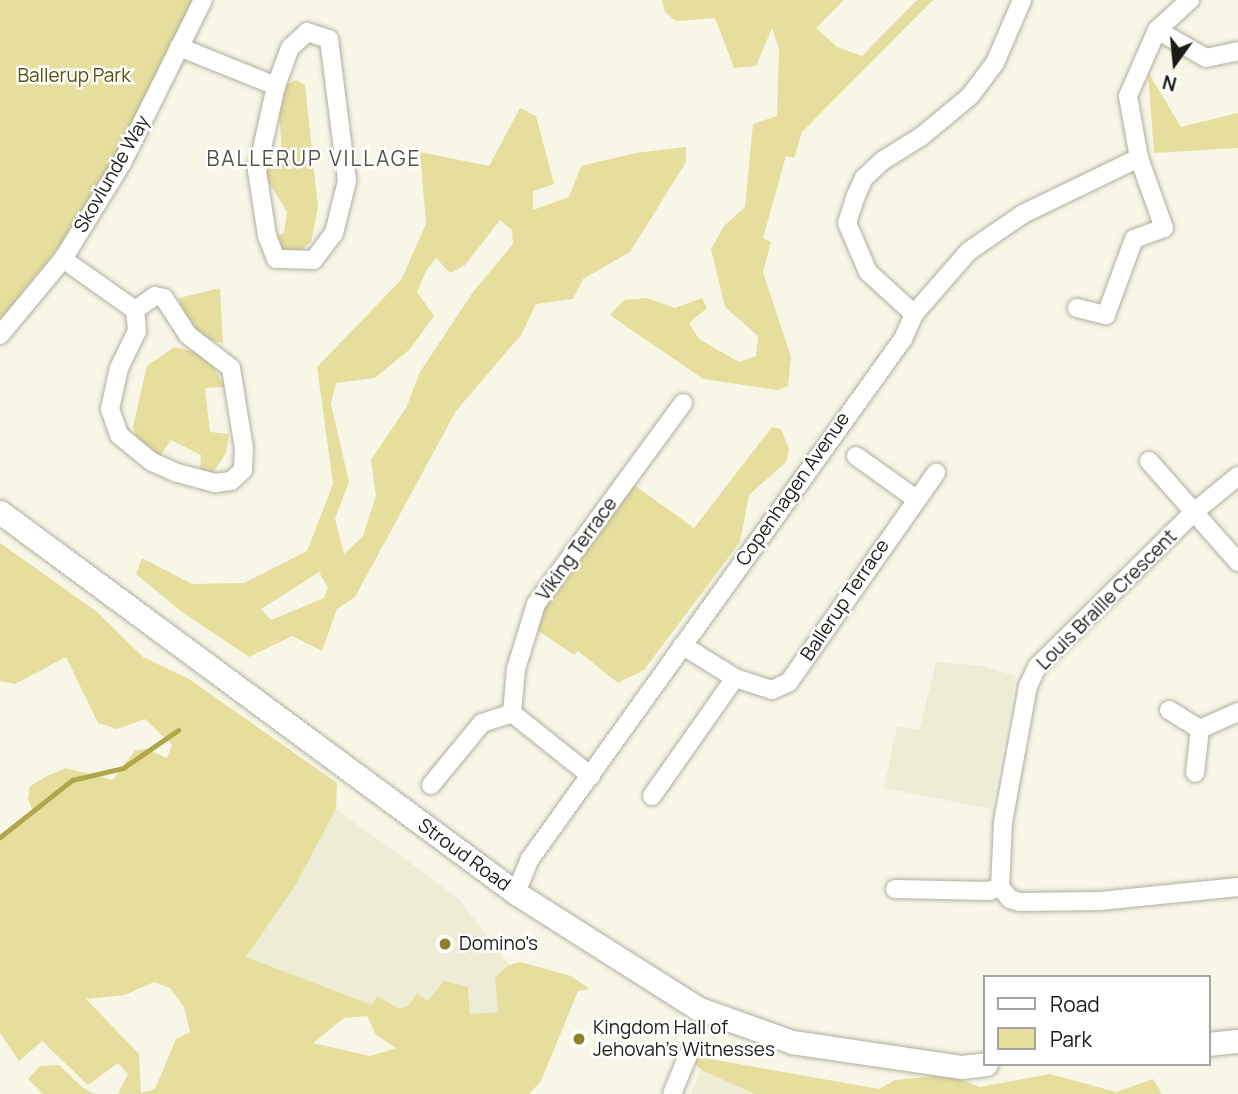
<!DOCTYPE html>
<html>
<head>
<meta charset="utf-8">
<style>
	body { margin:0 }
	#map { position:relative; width:1238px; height:1094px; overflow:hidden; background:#f8f7e7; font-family:Manrope,sans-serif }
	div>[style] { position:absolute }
	.built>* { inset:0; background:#eeecd4 }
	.green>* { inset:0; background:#e5de9d }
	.stream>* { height:5px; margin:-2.5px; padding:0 2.5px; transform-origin:2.5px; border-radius:2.5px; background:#b1a64c }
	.roads { filter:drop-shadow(0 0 2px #b0afa0) drop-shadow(0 0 2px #b0afa0) }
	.minor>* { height:18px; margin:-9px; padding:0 9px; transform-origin:9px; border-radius:9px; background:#fff }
	.tertiary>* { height:23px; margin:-11.5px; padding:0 11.5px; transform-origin:11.5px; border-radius:11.5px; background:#fff }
	.dots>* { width:19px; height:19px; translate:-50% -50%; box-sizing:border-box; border:4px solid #fff; border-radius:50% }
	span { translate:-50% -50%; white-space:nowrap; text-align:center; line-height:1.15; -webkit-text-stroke:5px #fff; paint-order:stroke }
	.park-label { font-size:19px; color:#585007 }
	.street-label { font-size:19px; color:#1c1b16 }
	.poi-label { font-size:19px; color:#1c1b16 }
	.left { translate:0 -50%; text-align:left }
	.neighbourhood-label { font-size:21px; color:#545245; letter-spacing:2px }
	.legend { position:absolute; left:983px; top:975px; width:228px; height:91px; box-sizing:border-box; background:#fff; border:2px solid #a4a4a2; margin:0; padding:9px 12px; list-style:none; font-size:21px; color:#1c1b16 }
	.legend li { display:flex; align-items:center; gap:14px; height:35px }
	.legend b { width:35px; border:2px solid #a4a4a2 }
	.north { position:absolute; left:1140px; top:28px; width:70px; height:70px; -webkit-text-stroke:5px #fff; paint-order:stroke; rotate:195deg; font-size:19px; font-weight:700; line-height:28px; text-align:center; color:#1c1b16 }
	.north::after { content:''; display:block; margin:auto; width:24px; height:32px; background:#1c1b16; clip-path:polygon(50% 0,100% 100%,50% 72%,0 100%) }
</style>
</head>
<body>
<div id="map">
	<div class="built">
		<i style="clip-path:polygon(936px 662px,983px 666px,1016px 676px,991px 809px,884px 788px,897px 726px,919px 730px)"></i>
		<i style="clip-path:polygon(336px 809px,457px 897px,509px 965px,495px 979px,498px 1012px,470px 1014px,469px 988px,400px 1009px,377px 996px,372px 1006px,246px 957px,295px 884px)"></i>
		<i style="clip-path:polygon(701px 1070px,754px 1094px,691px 1094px)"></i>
	</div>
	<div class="green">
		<i style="clip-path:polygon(0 0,193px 0,121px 153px,74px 228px,0 321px)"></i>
		<i style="clip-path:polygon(662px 0,844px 0,816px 28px,837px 47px,862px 56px,917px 0,933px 0,802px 132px,794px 158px,786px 156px,763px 238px,771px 242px,763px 272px,791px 357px,788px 386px,778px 390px,703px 379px,610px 315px,624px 300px,647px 298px,675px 308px,702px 298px,707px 308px,689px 323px,699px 339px,739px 362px,756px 356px,758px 336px,725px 307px,711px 249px,724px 226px,745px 207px,753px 124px,777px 116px,779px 48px,772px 28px,756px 66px,734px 68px,715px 18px,676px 21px,665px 12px)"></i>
		<i style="clip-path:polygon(1148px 72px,1181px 127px,1238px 113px,1238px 148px,1154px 153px)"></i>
		<i style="clip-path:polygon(296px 80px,305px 85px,318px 207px,311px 242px,294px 255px,282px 251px,271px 239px,284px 233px,287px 212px,265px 176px,267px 160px,282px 158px,279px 107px,285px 85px)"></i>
		<i style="clip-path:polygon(evenodd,520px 108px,536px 116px,554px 184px,533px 191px,533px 210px,569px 197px,581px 166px,635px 153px,686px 147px,686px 162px,630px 252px,583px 279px,573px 299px,536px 304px,521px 335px,456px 411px,355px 597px,337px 609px,322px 651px,292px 636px,249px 657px,182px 612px,136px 574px,142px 558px,192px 584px,244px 583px,307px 551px,333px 484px,317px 367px,401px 280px,426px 224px,420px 152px,489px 166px,520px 108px,500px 220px,512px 230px,513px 244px,473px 292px,420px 372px,406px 408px,371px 460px,376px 496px,363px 536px,344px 554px,335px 519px,349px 482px,331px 404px,336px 383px,375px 378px,410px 349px,434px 316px,417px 292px,426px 271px,436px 258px,450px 273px,465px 265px,500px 220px,520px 108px,319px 572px,328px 588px,324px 598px,271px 620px,261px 609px,319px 572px)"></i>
		<i style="clip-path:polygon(220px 288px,223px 343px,203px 338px,182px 314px,179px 298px)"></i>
		<i style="clip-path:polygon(174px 347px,196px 352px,213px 366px,225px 387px,205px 388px,210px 432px,229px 434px,226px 453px,213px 473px,200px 474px,201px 455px,171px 440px,159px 457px,136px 437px,133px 426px,147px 366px)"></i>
		<i style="clip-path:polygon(772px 427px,781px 429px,789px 449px,786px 462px,749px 495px,740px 542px,644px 670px,618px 683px,578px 651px,574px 655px,530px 625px,627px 480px,694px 528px)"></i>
		<i style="clip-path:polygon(evenodd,0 543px,96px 611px,143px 657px,189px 679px,337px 783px,336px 809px,296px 884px,246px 957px,372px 1005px,377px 996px,400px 1009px,409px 1005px,417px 993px,428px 1001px,444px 981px,468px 987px,470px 1014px,498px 1012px,495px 978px,509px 965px,520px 962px,571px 976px,590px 989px,578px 991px,541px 1081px,529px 1094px,118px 1094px,128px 1074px,118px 1063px,88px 1085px,42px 1041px,19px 1061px,0 1033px,0 837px,33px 811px,28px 799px,30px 786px,45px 777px,66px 768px,113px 780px,135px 750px,147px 749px,167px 758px,172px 745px,145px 719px,117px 729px,98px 723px,66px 657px,15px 684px,0 681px,0 543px,154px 982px,170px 988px,184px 1007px,190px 1032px,176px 1039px,155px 1089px,141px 1093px,139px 1054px,86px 999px,125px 995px,154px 982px,0 543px,367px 1016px,376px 1035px,396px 1048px,370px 1056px,313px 1043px,344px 1018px,367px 1016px)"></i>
		<i style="clip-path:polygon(688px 1055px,879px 1089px,895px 1080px,948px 1075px,980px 1087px,1050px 1074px,1116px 1092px,1153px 1079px,1162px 1094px,755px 1094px,701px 1070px)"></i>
		<i style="clip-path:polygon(59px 1065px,82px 1087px,95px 1094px,43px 1094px,28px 1079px,40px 1066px)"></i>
	</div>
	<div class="stream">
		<i style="left:0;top:837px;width:92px;rotate:-38.4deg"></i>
		<i style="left:72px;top:780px;width:52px;rotate:-13.2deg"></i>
		<i style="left:123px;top:768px;width:67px;rotate:-34.6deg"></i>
	</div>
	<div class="roads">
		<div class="minor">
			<i style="left:1157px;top:30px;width:56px;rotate:29.7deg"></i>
			<i style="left:1206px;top:58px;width:33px;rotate:-12deg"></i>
			<i style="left:307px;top:32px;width:23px;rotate:18deg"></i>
			<i style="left:329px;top:39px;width:143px;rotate:82.8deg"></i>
			<i style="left:347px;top:181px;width:54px;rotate:104deg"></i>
			<i style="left:334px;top:233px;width:34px;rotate:127deg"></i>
			<i style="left:314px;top:260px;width:38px;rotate:-178deg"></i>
			<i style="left:276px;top:259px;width:25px;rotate:-111deg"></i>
			<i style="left:267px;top:236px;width:66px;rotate:-98.7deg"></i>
			<i style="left:257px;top:171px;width:87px;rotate:-77.4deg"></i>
			<i style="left:276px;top:86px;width:40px;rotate:-69.8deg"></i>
			<i style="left:290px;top:48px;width:23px;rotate:-43deg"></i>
			<i style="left:179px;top:47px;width:105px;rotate:21.9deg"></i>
			<i style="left:63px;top:259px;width:88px;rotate:35.3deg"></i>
			<i style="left:135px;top:310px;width:24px;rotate:-35deg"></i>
			<i style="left:155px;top:296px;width:9px;rotate:13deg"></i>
			<i style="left:164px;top:298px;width:44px;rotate:57deg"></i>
			<i style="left:188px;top:335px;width:54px;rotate:37.5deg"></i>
			<i style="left:231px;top:368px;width:82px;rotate:80.9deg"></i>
			<i style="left:244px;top:449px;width:21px;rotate:93deg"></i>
			<i style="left:243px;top:470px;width:16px;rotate:137deg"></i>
			<i style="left:231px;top:481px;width:16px;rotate:173deg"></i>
			<i style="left:215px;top:483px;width:39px;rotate:-165deg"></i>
			<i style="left:177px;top:473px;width:27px;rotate:-156deg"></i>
			<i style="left:152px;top:462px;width:43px;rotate:-140.7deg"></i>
			<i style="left:119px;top:435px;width:28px;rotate:-109deg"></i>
			<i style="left:110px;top:409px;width:42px;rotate:-77.6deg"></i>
			<i style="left:119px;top:368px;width:41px;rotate:-64.1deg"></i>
			<i style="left:137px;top:331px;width:21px;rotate:-95deg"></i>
			<i style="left:1077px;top:308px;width:30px;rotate:14deg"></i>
			<i style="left:1106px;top:315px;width:81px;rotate:-69.8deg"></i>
			<i style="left:1134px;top:239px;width:32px;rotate:-20deg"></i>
			<i style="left:1164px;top:228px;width:74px;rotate:-109.7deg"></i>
			<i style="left:1139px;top:158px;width:63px;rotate:-100.1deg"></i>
			<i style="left:1128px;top:96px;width:72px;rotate:-66.3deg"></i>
			<i style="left:1157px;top:30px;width:45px;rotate:-42.3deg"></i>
			<i style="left:914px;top:314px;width:62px;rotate:-137.6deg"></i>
			<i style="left:868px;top:272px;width:53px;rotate:-113.2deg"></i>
			<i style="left:847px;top:223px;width:26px;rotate:-72deg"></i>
			<i style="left:855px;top:198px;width:22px;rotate:-66deg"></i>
			<i style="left:864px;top:178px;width:25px;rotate:-43deg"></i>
			<i style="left:882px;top:161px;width:47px;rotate:-32deg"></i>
			<i style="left:922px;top:136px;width:62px;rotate:-39.8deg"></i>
			<i style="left:970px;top:96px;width:41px;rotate:-52.9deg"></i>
			<i style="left:995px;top:63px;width:69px;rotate:-66.8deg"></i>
			<i style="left:0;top:335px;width:99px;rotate:-50.3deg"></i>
			<i style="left:63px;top:259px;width:113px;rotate:-58.4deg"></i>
			<i style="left:122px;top:163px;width:182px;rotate:-63.6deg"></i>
			<i style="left:856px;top:456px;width:74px;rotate:35.6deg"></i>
			<i style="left:1149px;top:461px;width:135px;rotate:48.6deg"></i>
			<i style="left:1238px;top:476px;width:58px;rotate:140.6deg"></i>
			<i style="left:1193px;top:513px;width:219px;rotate:135.4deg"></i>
			<i style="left:1037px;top:667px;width:21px;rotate:115deg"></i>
			<i style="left:1028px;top:686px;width:138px;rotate:100.4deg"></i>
			<i style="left:1003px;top:822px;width:65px;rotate:92.6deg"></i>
			<i style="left:1000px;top:887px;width:16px;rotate:50deg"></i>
			<i style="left:1010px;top:899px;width:10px;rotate:17deg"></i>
			<i style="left:1020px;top:902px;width:80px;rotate:-0.7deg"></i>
			<i style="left:1100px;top:901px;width:139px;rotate:-5.8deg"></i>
			<i style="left:735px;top:678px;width:39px;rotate:18deg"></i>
			<i style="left:772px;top:690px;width:19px;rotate:-25deg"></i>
			<i style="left:789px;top:682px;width:256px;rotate:-54.9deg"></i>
			<i style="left:1169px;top:710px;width:36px;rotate:32deg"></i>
			<i style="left:1200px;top:729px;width:44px;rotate:96.5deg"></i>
			<i style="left:512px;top:713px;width:44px;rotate:-84.8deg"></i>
			<i style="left:516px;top:669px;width:68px;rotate:-72.9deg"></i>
			<i style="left:536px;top:604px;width:249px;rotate:-53.8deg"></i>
			<i style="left:1200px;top:729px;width:42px;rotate:-24.1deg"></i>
			<i style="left:431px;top:785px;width:80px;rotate:-50.6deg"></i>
			<i style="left:482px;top:723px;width:32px;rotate:-18deg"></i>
			<i style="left:512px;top:713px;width:101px;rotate:38.6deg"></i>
			<i style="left:652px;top:796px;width:144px;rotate:-54.9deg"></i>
			<i style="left:735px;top:678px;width:62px;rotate:-148.1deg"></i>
			<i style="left:895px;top:889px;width:94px;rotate:1.2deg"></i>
			<i style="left:989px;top:891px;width:12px;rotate:-20deg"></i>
			<i style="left:516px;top:893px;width:37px;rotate:-68deg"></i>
			<i style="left:530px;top:859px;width:640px;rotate:-54.35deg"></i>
			<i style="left:903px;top:339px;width:27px;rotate:-66deg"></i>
			<i style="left:914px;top:314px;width:84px;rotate:-48.9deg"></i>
			<i style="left:969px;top:251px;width:65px;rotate:-34.4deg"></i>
			<i style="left:1023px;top:214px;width:129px;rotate:-25.8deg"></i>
			<i style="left:672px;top:1094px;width:42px;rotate:-67.7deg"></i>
		</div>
		<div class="tertiary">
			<i style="left:0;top:512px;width:641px;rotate:36.44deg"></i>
			<i style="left:516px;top:893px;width:214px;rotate:32.4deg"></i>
			<i style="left:697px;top:1008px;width:101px;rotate:19.7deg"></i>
			<i style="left:792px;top:1042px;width:172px;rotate:8.4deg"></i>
			<i style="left:962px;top:1067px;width:24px;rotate:-7deg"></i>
			<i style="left:1208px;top:1044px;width:30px;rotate:-6deg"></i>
		</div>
	</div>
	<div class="dots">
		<i style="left:445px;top:944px;background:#8b8128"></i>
		<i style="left:579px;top:1039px;background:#8b8128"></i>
	</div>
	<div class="park-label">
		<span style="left:74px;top:76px">Ballerup Park</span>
	</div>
	<div class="street-label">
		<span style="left:112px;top:174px;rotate:-60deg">Skovlunde Way</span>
		<span style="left:793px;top:489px;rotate:-55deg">Copenhagen Avenue</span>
		<span style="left:577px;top:549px;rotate:-54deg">Viking Terrace</span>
		<span style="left:845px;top:600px;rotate:-56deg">Ballerup Terrace</span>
		<span style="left:1107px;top:600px;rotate:-45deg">Louis Braille Crescent</span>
		<span style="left:464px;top:855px;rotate:36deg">Stroud Road</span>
	</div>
	<div class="poi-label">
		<span class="left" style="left:459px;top:944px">Domino's</span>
		<span class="left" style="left:593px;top:1039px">Kingdom Hall of<br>Jehovah's Witnesses</span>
	</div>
	<div class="neighbourhood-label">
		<span style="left:314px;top:158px">BALLERUP VILLAGE</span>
	</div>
	<ul class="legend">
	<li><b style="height:9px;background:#fff"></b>Road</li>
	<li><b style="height:19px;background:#e5de9d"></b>Park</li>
	</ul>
	<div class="north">N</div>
</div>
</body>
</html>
